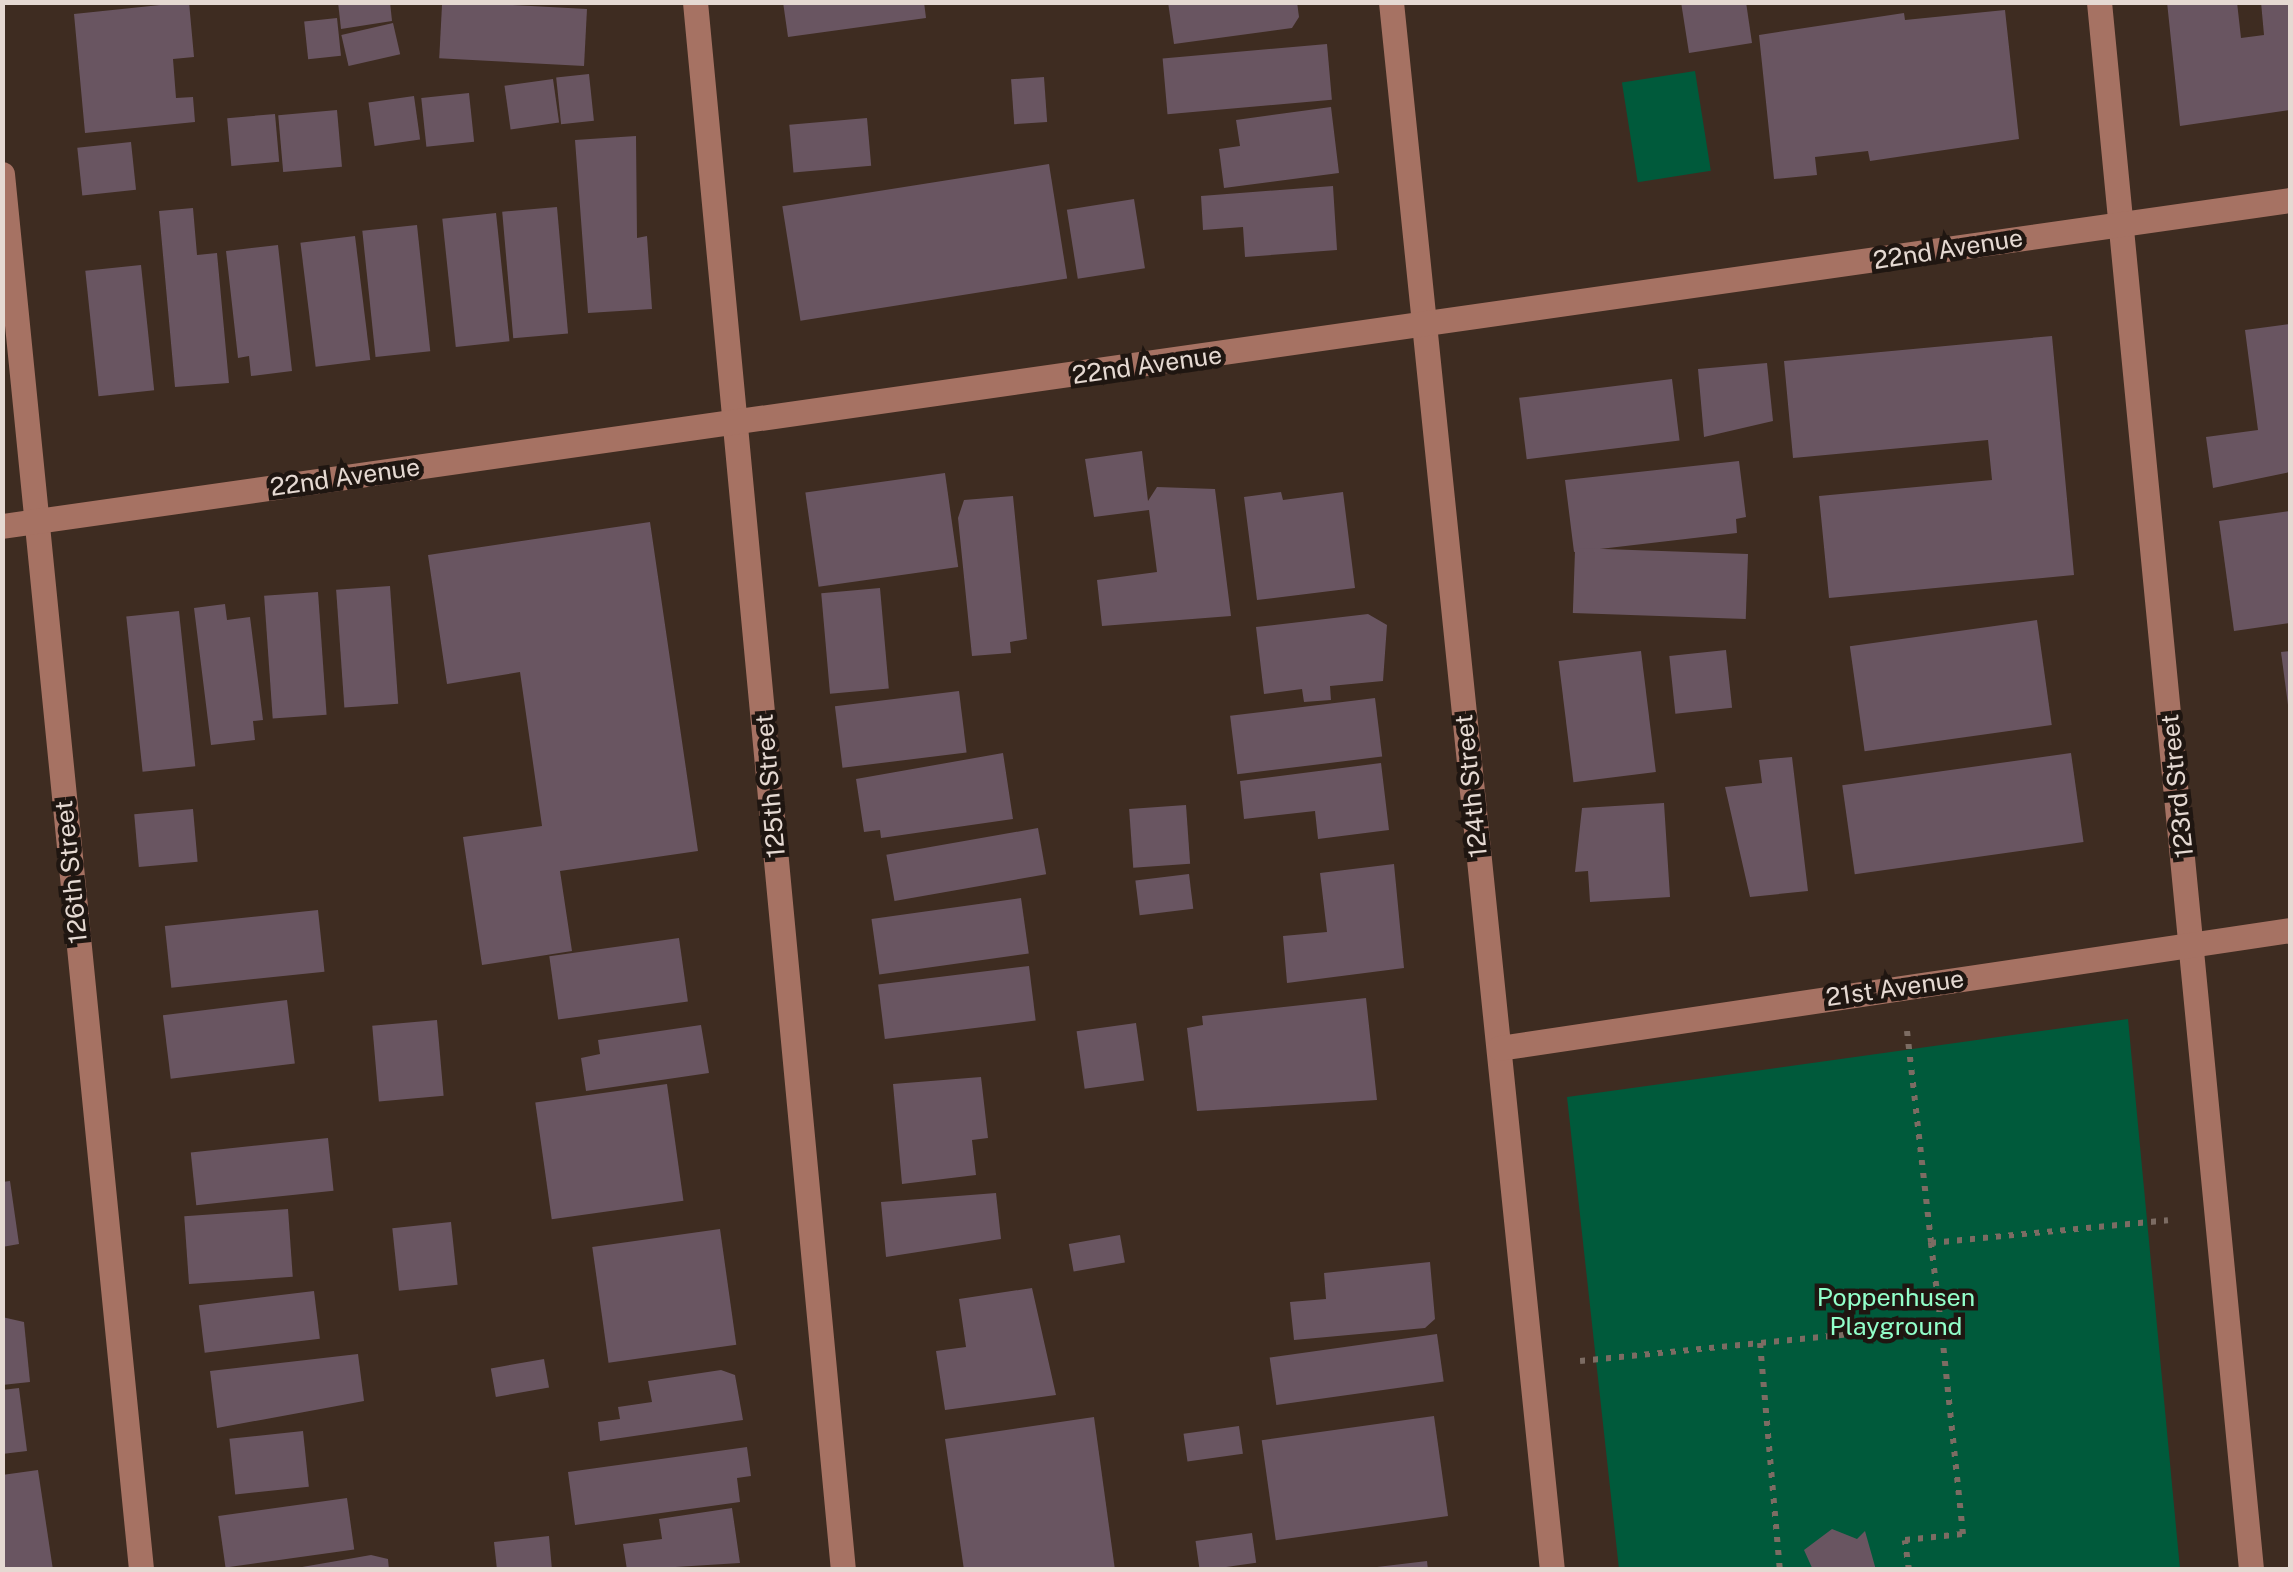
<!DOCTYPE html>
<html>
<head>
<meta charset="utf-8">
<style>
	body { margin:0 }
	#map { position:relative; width:2293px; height:1572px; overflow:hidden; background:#3e2c21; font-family:"Public Sans",sans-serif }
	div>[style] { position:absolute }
	.green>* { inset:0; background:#005a3b; transform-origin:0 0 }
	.building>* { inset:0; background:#695561; transform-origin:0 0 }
	.path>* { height:6px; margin-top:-3px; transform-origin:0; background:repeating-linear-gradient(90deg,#7c6c63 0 5px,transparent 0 13px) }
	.minor>* { height:25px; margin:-12.5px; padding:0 12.5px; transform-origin:12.5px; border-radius:12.5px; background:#a67263 }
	span { translate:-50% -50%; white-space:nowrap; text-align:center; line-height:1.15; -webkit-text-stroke:9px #1f1611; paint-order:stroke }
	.street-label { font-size:25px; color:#e5d9d2 }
	.park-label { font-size:25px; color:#92ffca }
	.frame { position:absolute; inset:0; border:5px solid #e5d9d2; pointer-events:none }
</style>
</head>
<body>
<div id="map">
	<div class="green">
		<i style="left:1695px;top:71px;width:101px;height:74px;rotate:81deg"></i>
		<i style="clip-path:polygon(2128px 1019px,2180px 1569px,1619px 1569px,1567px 1097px)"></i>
	</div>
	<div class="building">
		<i style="clip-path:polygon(189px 2px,194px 57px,173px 59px,176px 98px,193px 97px,195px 122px,85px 133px,74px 14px)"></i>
		<i style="clip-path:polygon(338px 2px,390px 2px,392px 21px,341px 29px)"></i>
		<i style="clip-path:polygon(783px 2px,924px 2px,926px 18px,788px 37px)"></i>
		<i style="clip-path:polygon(1168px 2px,1297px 2px,1299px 17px,1292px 28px,1174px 44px)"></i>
		<i style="clip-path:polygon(1681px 2px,1746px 2px,1752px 43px,1689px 53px)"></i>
		<i style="clip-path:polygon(2167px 2px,2237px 2px,2241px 38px,2264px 35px,2261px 2px,2290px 2px,2290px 110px,2180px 126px)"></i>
		<i style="left:587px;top:9px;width:57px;height:145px;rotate:93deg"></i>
		<i style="clip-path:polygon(2005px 10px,2019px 139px,1870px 161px,1868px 151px,1815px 157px,1817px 175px,1774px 179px,1759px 35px,1904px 13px,1905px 20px)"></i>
		<i style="left:337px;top:18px;width:38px;height:33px;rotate:84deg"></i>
		<i style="left:393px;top:23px;width:32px;height:53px;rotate:77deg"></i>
		<i style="left:1327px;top:44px;width:56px;height:165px;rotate:85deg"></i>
		<i style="left:589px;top:74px;width:47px;height:33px;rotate:84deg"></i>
		<i style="left:1044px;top:77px;width:45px;height:33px;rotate:86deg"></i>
		<i style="left:553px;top:79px;width:44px;height:49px;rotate:82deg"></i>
		<i style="left:469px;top:93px;width:49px;height:48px;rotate:84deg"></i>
		<i style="left:414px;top:96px;width:44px;height:46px;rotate:82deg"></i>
		<i style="clip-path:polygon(1331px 107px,1339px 173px,1224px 188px,1219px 149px,1240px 146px,1236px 120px)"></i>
		<i style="left:337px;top:110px;width:57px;height:59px;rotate:85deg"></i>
		<i style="left:275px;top:114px;width:48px;height:48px;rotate:85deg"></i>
		<i style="left:867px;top:118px;width:48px;height:78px;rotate:85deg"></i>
		<i style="clip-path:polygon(636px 136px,637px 238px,647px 236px,652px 309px,588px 313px,575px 140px)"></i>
		<i style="left:131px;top:142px;width:48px;height:54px;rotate:84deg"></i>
		<i style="left:1049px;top:164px;width:116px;height:270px;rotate:81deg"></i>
		<i style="clip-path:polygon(1333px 186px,1337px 250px,1245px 257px,1243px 227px,1203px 230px,1201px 196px)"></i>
		<i style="left:1134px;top:199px;width:70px;height:68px;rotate:81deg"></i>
		<i style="left:557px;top:207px;width:127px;height:55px;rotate:85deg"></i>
		<i style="clip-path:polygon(193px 208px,197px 255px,217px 253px,229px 383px,175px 387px,159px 211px)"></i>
		<i style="left:496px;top:213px;width:129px;height:54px;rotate:84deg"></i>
		<i style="left:417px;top:225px;width:127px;height:55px;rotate:84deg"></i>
		<i style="left:355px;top:236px;width:125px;height:55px;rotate:83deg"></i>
		<i style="clip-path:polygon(278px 245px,292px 371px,251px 376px,249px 356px,238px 358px,226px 251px)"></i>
		<i style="left:141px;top:265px;width:126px;height:56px;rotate:84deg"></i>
		<i style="clip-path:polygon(2290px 324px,2290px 472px,2213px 488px,2206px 437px,2258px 430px,2245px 330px)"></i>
		<i style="clip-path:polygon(2052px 336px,2074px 575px,1829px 598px,1819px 496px,1992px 480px,1988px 440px,1793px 458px,1784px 361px)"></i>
		<i style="clip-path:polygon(1767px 363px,1773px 421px,1704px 437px,1698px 369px)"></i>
		<i style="left:1672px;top:379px;width:62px;height:154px;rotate:83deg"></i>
		<i style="clip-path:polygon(1142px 451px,1148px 501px,1157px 487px,1215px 489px,1231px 616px,1102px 626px,1097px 580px,1157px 572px,1149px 510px,1094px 517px,1085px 459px)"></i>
		<i style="clip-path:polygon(1739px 461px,1746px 517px,1736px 519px,1737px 533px,1574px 552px,1565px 480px)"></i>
		<i style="left:945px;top:473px;width:95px;height:141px;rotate:82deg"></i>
		<i style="clip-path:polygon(1281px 492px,1283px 500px,1343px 492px,1355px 588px,1257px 600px,1244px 497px)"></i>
		<i style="clip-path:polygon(1013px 496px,1027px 639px,1010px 642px,1011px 653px,972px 656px,958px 518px,964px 500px)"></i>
		<i style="clip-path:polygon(2290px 511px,2290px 623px,2234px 631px,2219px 521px)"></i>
		<i style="clip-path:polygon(650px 522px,698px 851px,560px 871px,572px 951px,482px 965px,463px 837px,542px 826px,520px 672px,447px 684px,428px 555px)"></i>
		<i style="left:1748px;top:554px;width:65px;height:173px;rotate:92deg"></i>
		<i style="left:390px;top:586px;width:118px;height:54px;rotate:86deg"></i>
		<i style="left:880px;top:588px;width:101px;height:59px;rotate:85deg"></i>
		<i style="left:318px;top:592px;width:123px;height:54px;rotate:86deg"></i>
		<i style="clip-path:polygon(225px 604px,227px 620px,250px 617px,263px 720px,253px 721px,255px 740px,211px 745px,194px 608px)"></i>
		<i style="left:179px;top:611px;width:156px;height:53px;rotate:84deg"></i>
		<i style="clip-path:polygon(1368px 614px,1387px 625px,1383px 681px,1330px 686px,1331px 700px,1304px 702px,1302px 689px,1264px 694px,1256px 627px)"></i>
		<i style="left:2037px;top:620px;width:106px;height:189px;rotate:82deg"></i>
		<i style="left:1726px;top:650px;width:58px;height:57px;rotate:84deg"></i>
		<i style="left:1641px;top:651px;width:122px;height:83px;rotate:83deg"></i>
		<i style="clip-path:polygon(2290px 651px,2290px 705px,2288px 705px,2281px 652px)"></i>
		<i style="left:959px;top:691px;width:62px;height:125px;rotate:83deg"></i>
		<i style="left:1375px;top:698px;width:59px;height:146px;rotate:83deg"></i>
		<i style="clip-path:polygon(1003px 753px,1013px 819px,881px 838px,880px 830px,864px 832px,856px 779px)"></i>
		<i style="left:2071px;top:753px;width:90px;height:231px;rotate:82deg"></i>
		<i style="clip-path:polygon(1792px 757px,1808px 891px,1750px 897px,1725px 787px,1762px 783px,1759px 760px)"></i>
		<i style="clip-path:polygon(1381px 763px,1389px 830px,1318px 839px,1315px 811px,1244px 819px,1240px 781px)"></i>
		<i style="clip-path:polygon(1664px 803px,1670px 897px,1590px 902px,1588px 871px,1575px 872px,1582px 808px)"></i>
		<i style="left:1186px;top:805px;width:59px;height:57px;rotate:86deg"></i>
		<i style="left:193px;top:809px;width:53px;height:59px;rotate:85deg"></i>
		<i style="left:1038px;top:828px;width:47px;height:154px;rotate:80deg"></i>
		<i style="clip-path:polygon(1394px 864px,1404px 968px,1287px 983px,1283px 936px,1327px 932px,1320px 873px)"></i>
		<i style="left:1189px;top:874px;width:35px;height:54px;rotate:83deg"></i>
		<i style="left:1021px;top:898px;width:56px;height:151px;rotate:82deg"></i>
		<i style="left:318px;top:910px;width:62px;height:154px;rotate:84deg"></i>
		<i style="left:679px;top:938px;width:64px;height:131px;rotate:82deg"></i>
		<i style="left:1029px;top:966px;width:55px;height:152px;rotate:83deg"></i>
		<i style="clip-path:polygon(1366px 998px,1377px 1100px,1197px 1111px,1187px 1028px,1203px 1025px,1202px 1016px)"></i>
		<i style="left:287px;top:1000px;width:64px;height:125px;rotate:83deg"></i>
		<i style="left:437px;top:1020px;width:76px;height:65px;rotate:85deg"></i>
		<i style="left:1136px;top:1023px;width:58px;height:60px;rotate:82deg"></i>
		<i style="clip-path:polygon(701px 1025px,709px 1073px,586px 1091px,581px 1058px,600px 1054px,598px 1040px)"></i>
		<i style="clip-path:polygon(981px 1077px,988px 1138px,972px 1140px,976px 1175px,902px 1184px,893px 1084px)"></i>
		<i style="left:667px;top:1084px;width:118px;height:133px;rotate:82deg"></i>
		<i style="left:328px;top:1138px;width:53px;height:138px;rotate:84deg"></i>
		<i style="clip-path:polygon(10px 1181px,19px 1244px,2px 1247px,2px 1182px)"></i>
		<i style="clip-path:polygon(996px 1193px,1001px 1239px,886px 1257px,881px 1202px)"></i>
		<i style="left:288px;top:1209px;width:68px;height:104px;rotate:86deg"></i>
		<i style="left:451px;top:1222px;width:63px;height:59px;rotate:84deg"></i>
		<i style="left:720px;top:1229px;width:117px;height:129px;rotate:82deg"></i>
		<i style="left:1120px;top:1235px;width:28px;height:52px;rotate:80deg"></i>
		<i style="clip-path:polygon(1430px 1262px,1435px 1319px,1425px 1328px,1294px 1340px,1290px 1302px,1326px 1299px,1324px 1273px)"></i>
		<i style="clip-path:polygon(1032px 1288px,1056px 1395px,945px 1410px,936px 1351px,966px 1347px,959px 1299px)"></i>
		<i style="left:314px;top:1291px;width:48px;height:116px;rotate:83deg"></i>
		<i style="clip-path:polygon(2px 1317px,24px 1322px,30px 1382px,2px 1385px)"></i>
		<i style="left:1437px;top:1334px;width:48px;height:169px;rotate:82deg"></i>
		<i style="clip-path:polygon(358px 1354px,364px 1401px,217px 1428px,210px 1371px)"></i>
		<i style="left:544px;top:1359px;width:29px;height:54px;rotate:80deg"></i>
		<i style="clip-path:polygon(721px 1370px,735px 1375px,743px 1420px,600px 1441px,598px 1422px,620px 1419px,618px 1407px,652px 1402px,648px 1381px)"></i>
		<i style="clip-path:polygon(19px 1388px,27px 1451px,2px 1454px,2px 1390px)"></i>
		<i style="left:1434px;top:1416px;width:101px;height:174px;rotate:82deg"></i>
		<i style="clip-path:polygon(1094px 1417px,1115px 1570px,964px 1570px,945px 1439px)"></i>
		<i style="left:1239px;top:1426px;width:28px;height:56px;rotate:82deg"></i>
		<i style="left:303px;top:1431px;width:56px;height:74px;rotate:84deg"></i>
		<i style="clip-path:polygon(747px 1447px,751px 1476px,737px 1478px,740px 1502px,575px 1525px,568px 1472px)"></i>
		<i style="clip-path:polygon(38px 1470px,53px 1570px,2px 1570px,2px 1475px)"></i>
		<i style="left:347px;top:1498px;width:52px;height:130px;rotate:82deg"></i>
		<i style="clip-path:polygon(732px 1508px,740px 1563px,627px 1570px,623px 1544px,662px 1539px,659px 1519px)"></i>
		<i style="clip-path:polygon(1832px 1529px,1857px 1539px,1865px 1531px,1876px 1570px,1813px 1570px,1804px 1550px)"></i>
		<i style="left:1252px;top:1533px;width:30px;height:57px;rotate:82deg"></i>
		<i style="clip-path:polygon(549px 1536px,552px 1570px,497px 1570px,494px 1542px)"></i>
		<i style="clip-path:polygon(371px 1555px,388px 1559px,389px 1570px,285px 1570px)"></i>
		<i style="clip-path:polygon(1427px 1561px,1428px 1570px,1378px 1570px,1377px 1567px)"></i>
	</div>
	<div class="path">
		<i style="left:1907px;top:1031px;width:213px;rotate:83.5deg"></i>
		<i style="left:1760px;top:1343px;width:228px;rotate:85deg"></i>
		<i style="left:1580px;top:1361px;width:363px;rotate:-5.7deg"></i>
		<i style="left:1941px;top:1325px;width:83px;rotate:-97deg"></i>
		<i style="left:1931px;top:1243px;width:238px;rotate:-5.5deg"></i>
		<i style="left:1909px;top:1570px;width:30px;rotate:-98deg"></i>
		<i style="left:1905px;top:1540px;width:58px;rotate:-5.9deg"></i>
		<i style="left:1963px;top:1534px;width:210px;rotate:-96deg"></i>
	</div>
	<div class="minor">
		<i style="left:695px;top:2px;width:1575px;rotate:84.61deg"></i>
		<i style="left:1391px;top:2px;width:1576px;rotate:84.14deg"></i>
		<i style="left:2099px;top:2px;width:1575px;rotate:84.46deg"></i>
		<i style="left:2px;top:174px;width:1403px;rotate:84.31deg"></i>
		<i style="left:2px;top:526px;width:2311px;rotate:-8.11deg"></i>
		<i style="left:1499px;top:1048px;width:800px;rotate:-8.48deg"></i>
	</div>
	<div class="street-label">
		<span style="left:1948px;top:249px;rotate:-9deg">22nd Avenue</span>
		<span style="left:1147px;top:365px;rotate:-8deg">22nd Avenue</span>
		<span style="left:345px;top:477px;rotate:-8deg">22nd Avenue</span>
		<span style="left:770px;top:786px;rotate:-95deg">125th Street</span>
		<span style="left:1471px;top:786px;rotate:-96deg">124th Street</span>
		<span style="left:2177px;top:786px;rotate:-96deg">123rd Street</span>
		<span style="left:71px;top:872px;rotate:-96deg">126th Street</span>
		<span style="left:1895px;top:988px;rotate:-8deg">21st Avenue</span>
	</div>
	<div class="park-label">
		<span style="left:1896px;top:1312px">Poppenhusen<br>Playground</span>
	</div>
	<div class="frame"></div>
</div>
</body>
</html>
